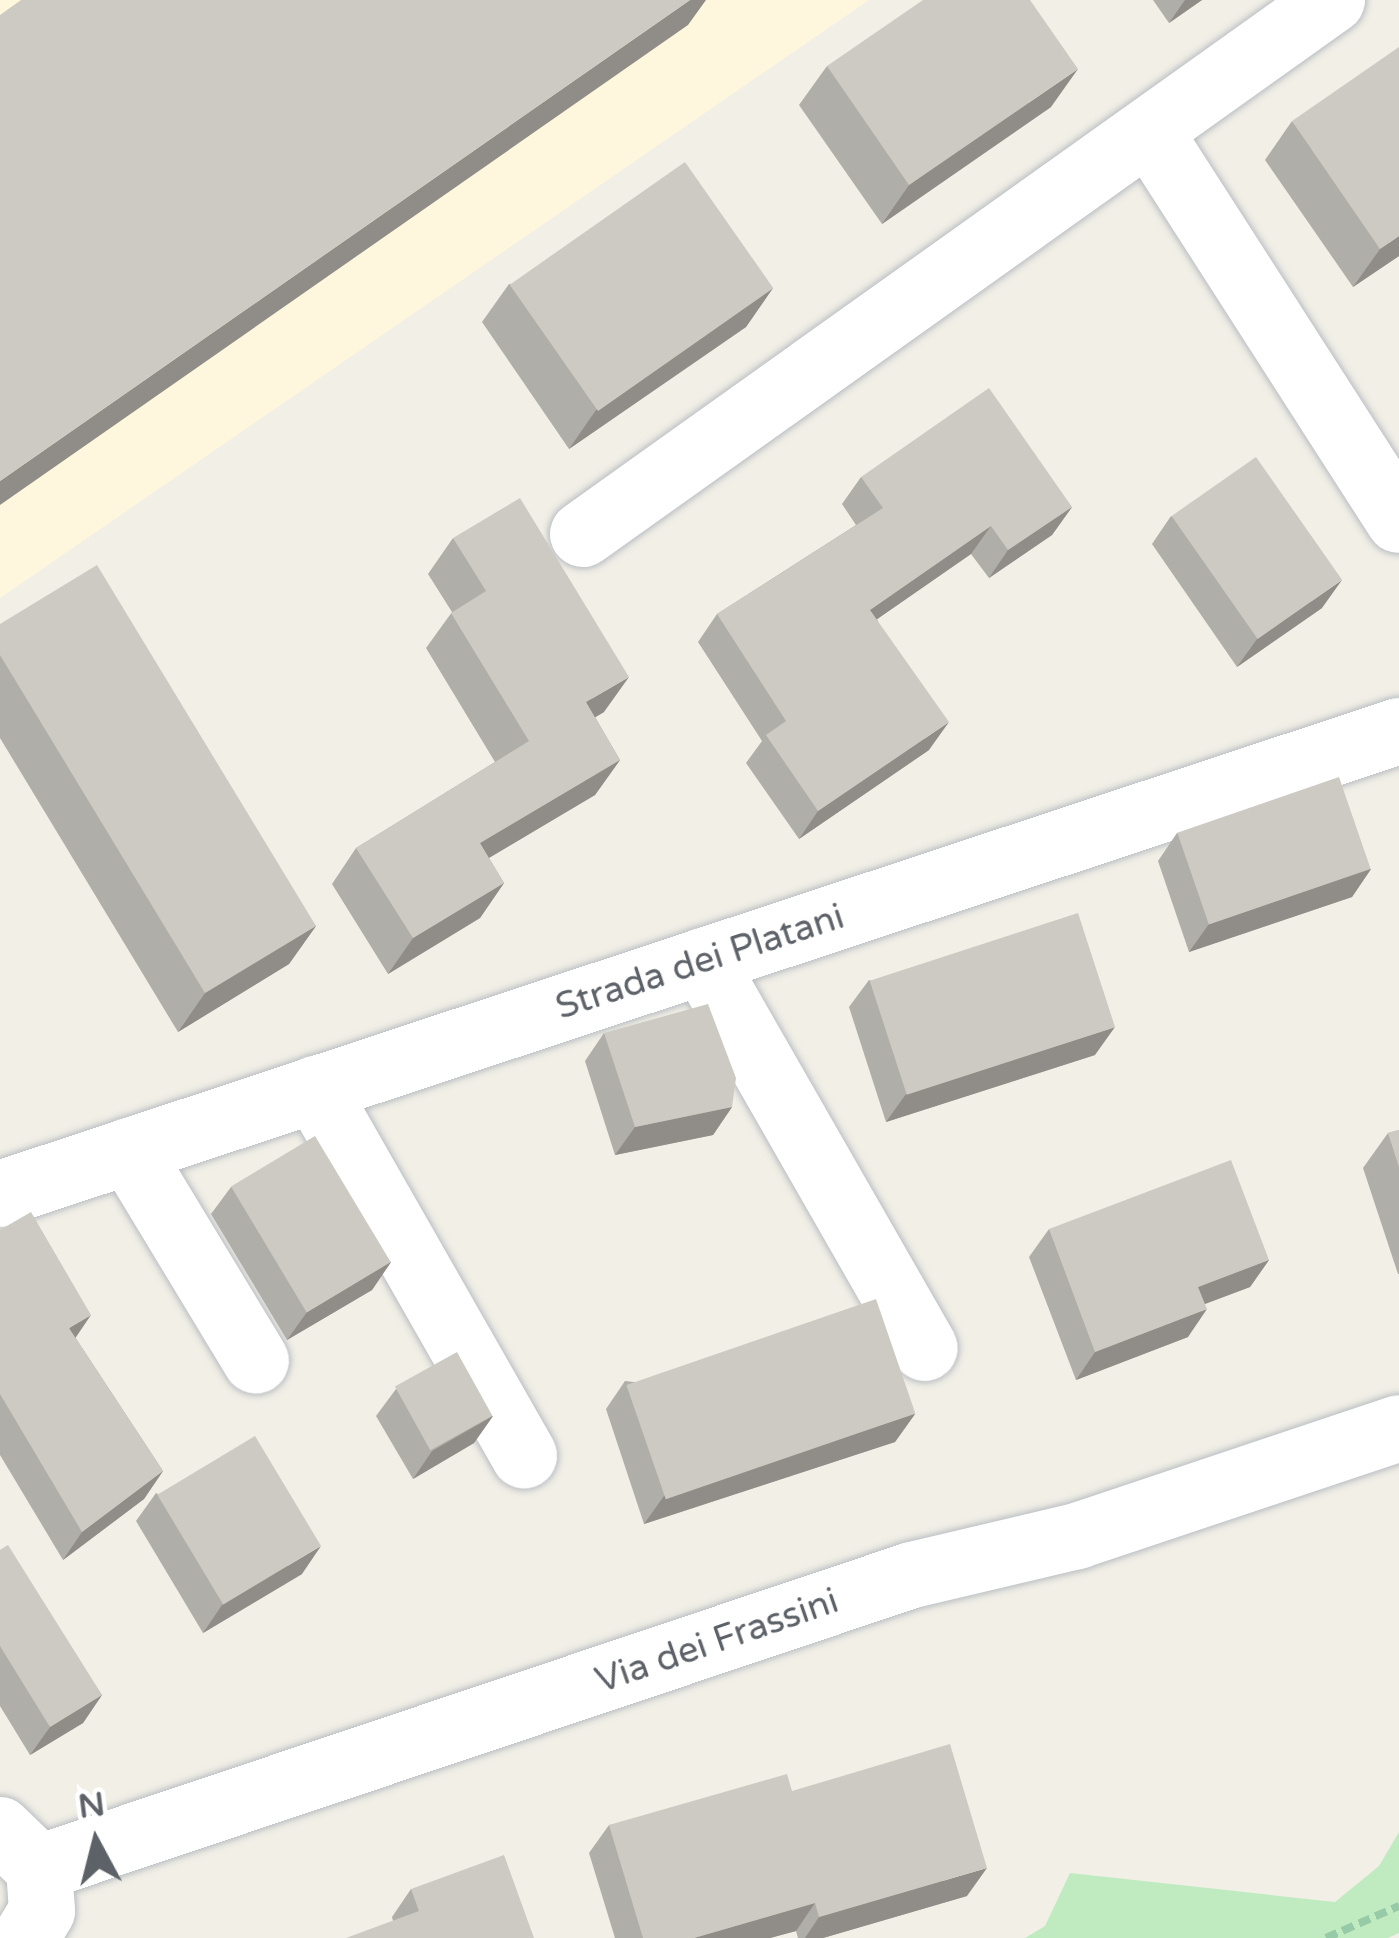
<!DOCTYPE html>
<html>
<head>
<meta charset="utf-8">
<style>
	body { margin:0 }
	#map { position:relative; width:1399px; height:1938px; overflow:hidden; background:#f1efe6; font-family:"Varela Round",sans-serif }
	div>[style] { position:absolute }
	.commercial>* { inset:0; background:#fff7dd }
	.green>* { inset:0; background:#c0ebc1 }
	.path>* { height:8px; margin-top:-4px; transform-origin:0; background:repeating-linear-gradient(90deg,#97caa6 0 12px,transparent 0 18px) }
	.roads { filter:drop-shadow(0 0 3px #babec3) drop-shadow(0 0 3px #babec3) }
	.minor>* { height:66px; margin:-33px; padding:0 33px; transform-origin:33px; border-radius:33px; background:#fff }
	.wall>* { inset:0; background:#b0aea8 }
	.shaded-wall>* { inset:0; background:#908d88 }
	.building>* { inset:0; background:#cdcac3; transform-origin:0 0 }
	span { translate:-50% -50%; white-space:nowrap; text-align:center; line-height:1.15; -webkit-text-stroke:10px #fff; paint-order:stroke }
	.street-label { font-size:36px; color:#5d6268 }
	.north { position:absolute; left:36px; top:1782px; width:120px; height:120px; -webkit-text-stroke:9px #fff; paint-order:stroke; rotate:353deg; font-size:33px; font-weight:700; line-height:48px; text-align:center; color:#5d6268 }
	.north::after { content:''; display:block; margin:auto; width:42px; height:54px; background:#5d6268; clip-path:polygon(50% 0,100% 100%,50% 72%,0 100%) }
</style>
</head>
<body>
<div id="map">
	<div class="commercial">
		<i style="clip-path:polygon(0 0,869px 0,0 598px)"></i>
	</div>
	<div class="green">
		<i style="clip-path:polygon(1399px 1832px,1399px 1933px,1388px 1938px,1025px 1938px,1045px 1926px,1070px 1873px,1335px 1902px,1379px 1866px)"></i>
	</div>
	<div class="path">
		<i style="left:1326px;top:1938px;width:80px;rotate:-23.7deg"></i>
	</div>
	<div class="roads">
		<div class="minor">
			<i style="left:1149px;top:131px;width:462px;rotate:57.3deg"></i>
			<i style="left:583px;top:534px;width:920px;rotate:-35.49deg"></i>
			<i style="left:703px;top:961px;width:446px;rotate:60.2deg"></i>
			<i style="left:315px;top:1089px;width:422px;rotate:60.3deg"></i>
			<i style="left:129px;top:1151px;width:245px;rotate:58.8deg"></i>
			<i style="left:0;top:1194px;width:1474px;rotate:-18.31deg"></i>
			<i style="left:0;top:1830px;width:54px;rotate:44.3deg"></i>
			<i style="left:39px;top:1868px;width:43px;rotate:86deg"></i>
			<i style="left:42px;top:1911px;width:31px;rotate:121deg"></i>
			<i style="left:39px;top:1868px;width:921px;rotate:-18.55deg"></i>
			<i style="left:912px;top:1575px;width:170px;rotate:-13.3deg"></i>
			<i style="left:1077px;top:1536px;width:340px;rotate:-18.5deg"></i>
		</div>
	</div>
	<div class="wall">
		<i style="clip-path:polygon(1153px 0,1202px 0,1169px 23px)"></i>
		<i style="clip-path:polygon(827px 66px,1051px 107px,882px 224px,799px 105px)"></i>
		<i style="clip-path:polygon(1292px 121px,1399px 256px,1353px 287px,1265px 160px)"></i>
		<i style="clip-path:polygon(509px 284px,773px 288px,746px 327px,569px 449px,482px 322px)"></i>
		<i style="clip-path:polygon(861px 477px,1072px 507px,1052px 535px,989px 578px,971px 554px,877px 619px,929px 750px,799px 839px,746px 763px,762px 741px,698px 642px,717px 614px,856px 525px,842px 504px)"></i>
		<i style="clip-path:polygon(1171px 516px,1322px 608px,1237px 667px,1152px 544px)"></i>
		<i style="clip-path:polygon(453px 538px,604px 712px,595px 717px,620px 760px,595px 795px,489px 858px,504px 883px,480px 918px,388px 974px,332px 884px,356px 848px,495px 762px,426px 648px,452px 612px,428px 574px)"></i>
		<i style="clip-path:polygon(0 624px,316px 926px,289px 964px,178px 1032px,0 738px)"></i>
		<i style="clip-path:polygon(1177px 833px,1371px 869px,1352px 897px,1189px 952px,1158px 861px)"></i>
		<i style="clip-path:polygon(869px 980px,1095px 1055px,886px 1122px,849px 1007px)"></i>
		<i style="clip-path:polygon(604px 1033px,732px 1107px,713px 1135px,615px 1155px,585px 1061px)"></i>
		<i style="clip-path:polygon(1399px 1130px,1399px 1274px,1398px 1274px,1363px 1168px,1388px 1133px)"></i>
		<i style="clip-path:polygon(231px 1187px,391px 1262px,372px 1290px,287px 1340px,211px 1214px)"></i>
		<i style="clip-path:polygon(1049px 1229px,1269px 1260px,1250px 1287px,1205px 1304px,1188px 1337px,1076px 1380px,1029px 1257px)"></i>
		<i style="clip-path:polygon(0 1230px,75px 1337px,163px 1471px,144px 1499px,63px 1560px,0 1455px)"></i>
		<i style="clip-path:polygon(625px 1381px,915px 1414px,895px 1442px,644px 1524px,606px 1409px)"></i>
		<i style="clip-path:polygon(396px 1389px,493px 1416px,474px 1443px,413px 1479px,376px 1416px)"></i>
		<i style="clip-path:polygon(156px 1493px,302px 1574px,203px 1633px,136px 1521px)"></i>
		<i style="clip-path:polygon(0 1550px,102px 1695px,83px 1723px,30px 1755px,0 1706px)"></i>
		<i style="clip-path:polygon(792px 1791px,967px 1896px,823px 1938px,798px 1938px,796px 1931px,770px 1938px,615px 1938px,589px 1853px,609px 1825px)"></i>
		<i style="clip-path:polygon(411px 1889px,534px 1938px,393px 1921px,392px 1917px)"></i>
	</div>
	<div class="shaded-wall">
		<i style="clip-path:polygon(690px 0,706px 0,688px 25px,0 505px,0 481px)"></i>
		<i style="clip-path:polygon(1185px 0,1202px 0,1169px 23px)"></i>
		<i style="clip-path:polygon(1078px 69px,1051px 107px,882px 224px,909px 185px)"></i>
		<i style="clip-path:polygon(1399px 236px,1399px 256px,1353px 287px,1380px 249px)"></i>
		<i style="clip-path:polygon(773px 288px,746px 327px,569px 449px,596px 410px)"></i>
		<i style="clip-path:polygon(1072px 507px,1052px 535px,989px 578px,1008px 550px)"></i>
		<i style="clip-path:polygon(991px 526px,971px 554px,850px 638px,870px 610px)"></i>
		<i style="clip-path:polygon(1342px 580px,1322px 608px,1237px 667px,1257px 639px)"></i>
		<i style="clip-path:polygon(629px 677px,604px 712px,561px 738px,586px 702px)"></i>
		<i style="clip-path:polygon(949px 722px,929px 750px,799px 839px,818px 811px)"></i>
		<i style="clip-path:polygon(620px 760px,595px 795px,455px 878px,480px 843px)"></i>
		<i style="clip-path:polygon(1371px 869px,1352px 897px,1189px 952px,1209px 924px)"></i>
		<i style="clip-path:polygon(504px 883px,480px 918px,388px 974px,413px 938px)"></i>
		<i style="clip-path:polygon(316px 926px,289px 964px,178px 1032px,205px 993px)"></i>
		<i style="clip-path:polygon(1115px 1027px,1095px 1055px,886px 1122px,906px 1094px)"></i>
		<i style="clip-path:polygon(732px 1107px,713px 1135px,615px 1155px,635px 1127px)"></i>
		<i style="clip-path:polygon(1269px 1260px,1250px 1287px,1178px 1314px,1198px 1287px)"></i>
		<i style="clip-path:polygon(391px 1262px,372px 1290px,287px 1340px,307px 1312px)"></i>
		<i style="clip-path:polygon(1207px 1309px,1188px 1337px,1076px 1380px,1095px 1352px)"></i>
		<i style="clip-path:polygon(91px 1315px,72px 1343px,69px 1328px)"></i>
		<i style="clip-path:polygon(915px 1414px,895px 1442px,644px 1524px,664px 1496px)"></i>
		<i style="clip-path:polygon(493px 1416px,474px 1443px,413px 1479px,432px 1451px)"></i>
		<i style="clip-path:polygon(163px 1471px,144px 1499px,63px 1560px,82px 1532px)"></i>
		<i style="clip-path:polygon(321px 1546px,302px 1574px,203px 1633px,222px 1605px)"></i>
		<i style="clip-path:polygon(102px 1695px,83px 1723px,30px 1755px,50px 1727px)"></i>
		<i style="clip-path:polygon(987px 1868px,967px 1896px,823px 1938px,805px 1938px,819px 1917px)"></i>
		<i style="clip-path:polygon(815px 1903px,796px 1931px,770px 1938px,694px 1938px)"></i>
	</div>
	<div class="building">
		<i style="clip-path:polygon(21px 0,690px 0,0 481px,0 15px)"></i>
		<i style="clip-path:polygon(923px 0,1030px 0,1078px 69px,909px 185px,827px 66px)"></i>
		<i style="clip-path:polygon(1399px 47px,1399px 236px,1380px 249px,1292px 121px)"></i>
		<i style="left:685px;top:162px;width:154px;height:214px;rotate:55deg"></i>
		<i style="clip-path:polygon(989px 388px,1072px 507px,1008px 550px,991px 526px,870px 610px,949px 722px,818px 811px,766px 735px,786px 721px,717px 614px,883px 508px,861px 477px)"></i>
		<i style="left:1256px;top:457px;width:150px;height:103px;rotate:55deg"></i>
		<i style="clip-path:polygon(520px 498px,629px 677px,586px 702px,620px 760px,480px 843px,504px 883px,413px 938px,356px 848px,529px 741px,451px 613px,486px 591px,453px 538px)"></i>
		<i style="clip-path:polygon(97px 565px,316px 926px,205px 993px,0 655px,0 624px)"></i>
		<i style="left:1339px;top:777px;width:97px;height:171px;rotate:71deg"></i>
		<i style="left:1078px;top:913px;width:120px;height:219px;rotate:72deg"></i>
		<i style="clip-path:polygon(708px 1004px,736px 1078px,732px 1107px,635px 1127px,604px 1033px)"></i>
		<i style="clip-path:polygon(1399px 1130px,1399px 1167px,1388px 1133px)"></i>
		<i style="left:315px;top:1136px;width:147px;height:98px;rotate:59deg"></i>
		<i style="clip-path:polygon(1231px 1160px,1269px 1260px,1198px 1287px,1207px 1309px,1095px 1352px,1049px 1229px)"></i>
		<i style="clip-path:polygon(31px 1212px,91px 1315px,69px 1328px,163px 1471px,82px 1532px,0 1394px,0 1230px)"></i>
		<i style="left:876px;top:1299px;width:121px;height:264px;rotate:71deg"></i>
		<i style="left:457px;top:1352px;width:73px;height:71px;rotate:61deg"></i>
		<i style="left:255px;top:1436px;width:128px;height:114px;rotate:59deg"></i>
		<i style="clip-path:polygon(8px 1545px,102px 1695px,50px 1727px,0 1646px,0 1550px)"></i>
		<i style="clip-path:polygon(950px 1744px,987px 1868px,819px 1917px,815px 1903px,694px 1938px,643px 1938px,609px 1825px,787px 1774px,792px 1791px)"></i>
		<i style="clip-path:polygon(504px 1855px,534px 1938px,346px 1938px,419px 1911px,411px 1889px)"></i>
	</div>
	<div class="street-label">
		<span style="left:700px;top:962px;rotate:-18deg">Strada dei Platani</span>
		<span style="left:717px;top:1641px;rotate:-19deg">Via dei Frassini</span>
	</div>
	<div class="north">N</div>
</div>
</body>
</html>
